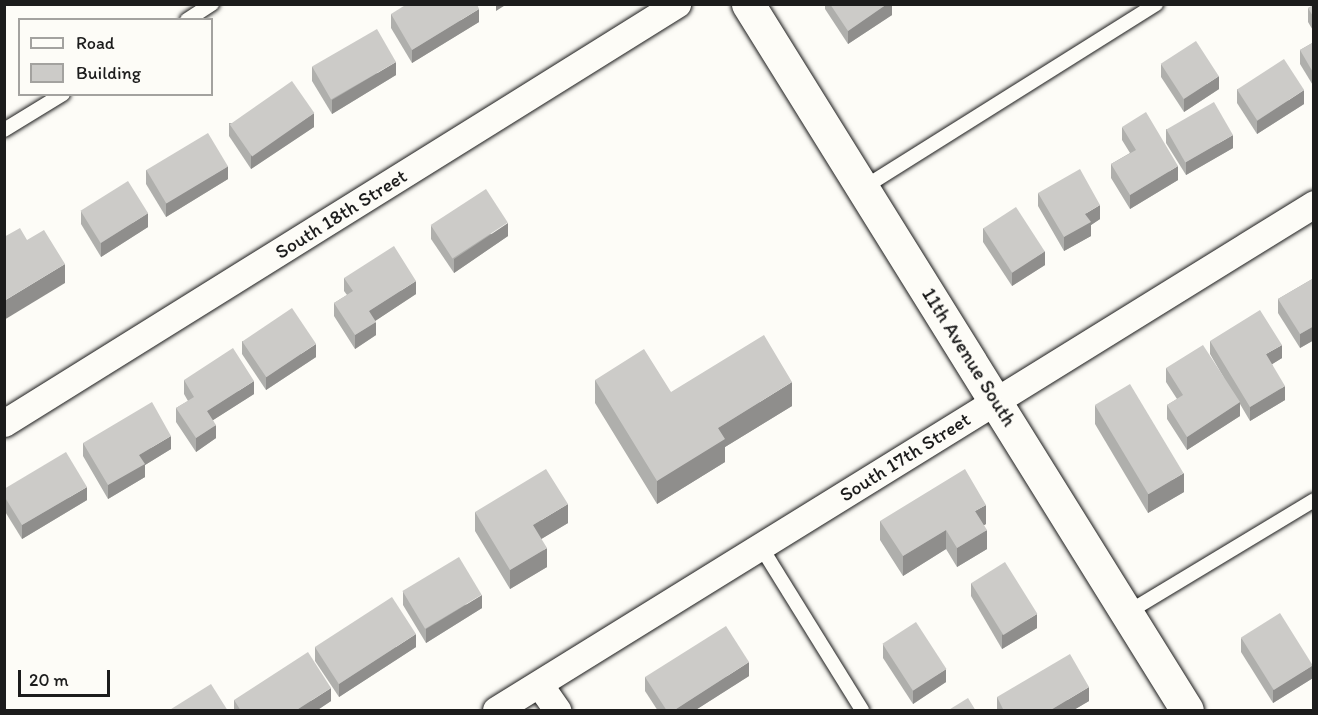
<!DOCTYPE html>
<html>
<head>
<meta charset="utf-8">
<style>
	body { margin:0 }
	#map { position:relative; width:1318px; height:715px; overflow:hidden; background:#fdfcf7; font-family:Itim,sans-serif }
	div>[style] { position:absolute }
	.roads { filter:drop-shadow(0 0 2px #1c1c1c) drop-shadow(0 0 2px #1c1c1c) }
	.service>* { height:14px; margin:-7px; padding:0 7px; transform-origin:7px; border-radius:7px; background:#fdfcf7 }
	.minor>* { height:27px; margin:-13.5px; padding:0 13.5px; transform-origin:13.5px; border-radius:13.5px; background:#fdfcf7 }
	.tertiary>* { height:33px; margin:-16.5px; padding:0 16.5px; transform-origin:16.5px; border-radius:16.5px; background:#fdfcf7 }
	.wall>* { inset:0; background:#afafac }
	.shaded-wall>* { inset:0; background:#8f8e8c }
	.building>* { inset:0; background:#cccbc8; transform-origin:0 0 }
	span { translate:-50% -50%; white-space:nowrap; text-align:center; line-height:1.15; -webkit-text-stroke:5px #fdfcf7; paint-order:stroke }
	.street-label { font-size:20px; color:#1c1c1c }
	.frame { position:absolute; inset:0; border:6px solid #1c1c1c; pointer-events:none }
	.legend { position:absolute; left:18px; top:18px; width:195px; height:78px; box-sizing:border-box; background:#fdfcf7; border:2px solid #a3a29f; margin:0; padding:8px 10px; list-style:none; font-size:18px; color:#1c1c1c }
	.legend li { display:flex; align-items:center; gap:12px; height:30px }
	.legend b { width:30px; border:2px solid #a3a29f }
	.scale { position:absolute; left:18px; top:670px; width:92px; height:27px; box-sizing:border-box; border:3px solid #1c1c1c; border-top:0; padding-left:8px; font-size:18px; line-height:21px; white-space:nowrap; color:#1c1c1c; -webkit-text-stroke:4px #fdfcf7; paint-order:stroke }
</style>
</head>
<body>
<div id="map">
	<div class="roads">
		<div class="service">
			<i style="left:187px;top:20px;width:30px;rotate:-33deg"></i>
			<i style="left:4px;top:130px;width:69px;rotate:-31.4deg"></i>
			<i style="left:863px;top:188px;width:346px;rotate:-32.1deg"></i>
			<i style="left:761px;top:547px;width:192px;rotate:58.2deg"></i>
			<i style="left:1127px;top:613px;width:218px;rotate:-31.1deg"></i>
		</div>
		<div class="minor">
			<i style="left:4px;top:423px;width:793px;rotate:-31.91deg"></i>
			<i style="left:539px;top:684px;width:32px;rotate:55deg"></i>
			<i style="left:496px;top:710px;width:962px;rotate:-31.74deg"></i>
		</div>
		<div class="tertiary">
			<i style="left:748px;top:4px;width:831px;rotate:58.13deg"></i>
		</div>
	</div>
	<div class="wall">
		<i style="clip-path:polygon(825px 4px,892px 4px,892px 15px,848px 44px,825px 9px)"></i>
		<i style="clip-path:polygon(1314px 5px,1314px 32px,1308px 22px,1308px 8px)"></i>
		<i style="clip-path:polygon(391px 14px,479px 22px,412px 63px,391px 28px)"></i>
		<i style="clip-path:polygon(1314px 42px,1314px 87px,1300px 64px,1300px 50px)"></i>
		<i style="clip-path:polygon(1161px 64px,1219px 89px,1184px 112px,1161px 77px)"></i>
		<i style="clip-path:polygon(312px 67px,396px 75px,332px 114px,312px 81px)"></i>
		<i style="clip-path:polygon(1237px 89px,1304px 104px,1257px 134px,1237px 103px)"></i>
		<i style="clip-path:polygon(229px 123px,314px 127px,251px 169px,229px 136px)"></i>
		<i style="clip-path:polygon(1122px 127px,1178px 180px,1130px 209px,1111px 178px,1111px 164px,1130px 153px,1122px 140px)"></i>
		<i style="clip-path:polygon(1166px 129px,1233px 148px,1186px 175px,1166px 143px)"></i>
		<i style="clip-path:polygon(146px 170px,228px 179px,166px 217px,146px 184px)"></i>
		<i style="clip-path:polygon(1038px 193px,1100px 219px,1091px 225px,1091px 236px,1064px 251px,1038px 206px)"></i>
		<i style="clip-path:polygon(81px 211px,148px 227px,101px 257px,81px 224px)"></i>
		<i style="clip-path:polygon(431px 226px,508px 236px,454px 273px,431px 239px)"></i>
		<i style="clip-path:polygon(983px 228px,1045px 265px,1012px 286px,983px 242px)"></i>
		<i style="clip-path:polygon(344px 278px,416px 294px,375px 321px,376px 335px,355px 349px,334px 316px,334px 303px,347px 295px,344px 291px)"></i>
		<i style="clip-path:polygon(1314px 278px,1314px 340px,1300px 348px,1278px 313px,1278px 299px)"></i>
		<i style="clip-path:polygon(242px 341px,316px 357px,266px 390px,242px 354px)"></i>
		<i style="clip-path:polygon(1210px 341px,1282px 358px,1272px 364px,1285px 400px,1250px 421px,1240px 404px,1240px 416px,1187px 450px,1167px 419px,1167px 405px,1177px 399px,1166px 382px,1166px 368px,1224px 378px,1210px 354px)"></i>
		<i style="clip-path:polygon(184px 380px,254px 394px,213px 420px,216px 438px,196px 452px,176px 422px,176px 408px,188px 401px,184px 394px)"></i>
		<i style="clip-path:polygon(595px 380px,671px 392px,792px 406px,725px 447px,725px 462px,657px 504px,595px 403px)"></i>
		<i style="clip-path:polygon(1095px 405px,1184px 492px,1148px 513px,1095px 424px)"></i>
		<i style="clip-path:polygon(83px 443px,171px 449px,145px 465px,145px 477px,108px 499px,83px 456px)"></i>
		<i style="clip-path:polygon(4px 489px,87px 500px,22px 539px,4px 510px)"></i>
		<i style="clip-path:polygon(475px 512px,568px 523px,541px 539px,547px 567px,510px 589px,475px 531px)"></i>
		<i style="clip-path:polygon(880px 521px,986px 524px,984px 525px,987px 549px,957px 567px,946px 549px,903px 576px,880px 540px)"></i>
		<i style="clip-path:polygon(971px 583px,1037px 628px,1002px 649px,971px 596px)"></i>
		<i style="clip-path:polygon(403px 591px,482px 608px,426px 643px,403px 605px)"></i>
		<i style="clip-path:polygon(1241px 638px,1313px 678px,1273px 703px,1241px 652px)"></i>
		<i style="clip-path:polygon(883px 644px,946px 682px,913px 704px,883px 658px)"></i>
		<i style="clip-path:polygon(315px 647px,416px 647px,339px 697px,315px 661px)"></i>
		<i style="clip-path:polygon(749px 676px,694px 711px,658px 711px,645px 691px,645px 677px)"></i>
		<i style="clip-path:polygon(997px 697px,1089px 701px,1072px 711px,997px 711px)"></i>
		<i style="clip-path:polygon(234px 700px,331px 701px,316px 711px,234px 711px)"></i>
	</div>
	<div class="shaded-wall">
		<i style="clip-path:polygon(496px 4px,507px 4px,496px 11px)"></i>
		<i style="clip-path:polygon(887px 4px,892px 4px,892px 15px,848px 44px,848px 31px)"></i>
		<i style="clip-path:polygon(479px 9px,479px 22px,412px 63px,412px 50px)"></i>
		<i style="clip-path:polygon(396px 62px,396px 75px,332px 114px,332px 100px)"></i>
		<i style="clip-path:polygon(1219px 76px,1219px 89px,1184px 112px,1184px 99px)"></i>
		<i style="clip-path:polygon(1304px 90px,1304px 104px,1257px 134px,1257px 121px)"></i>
		<i style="clip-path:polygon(314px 113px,314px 127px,251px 169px,251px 155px)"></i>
		<i style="clip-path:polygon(1233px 135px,1233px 148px,1186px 175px,1186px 162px)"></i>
		<i style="clip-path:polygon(228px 166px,228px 179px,166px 217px,166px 203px)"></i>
		<i style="clip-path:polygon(1178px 166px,1178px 180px,1130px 209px,1130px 195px)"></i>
		<i style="clip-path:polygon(1100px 205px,1100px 219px,1091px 225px,1091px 236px,1064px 251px,1064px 237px,1085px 214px)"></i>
		<i style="clip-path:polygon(148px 213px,148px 227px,101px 257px,101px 243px)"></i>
		<i style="clip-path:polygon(508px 223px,508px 236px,454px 273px,454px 259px)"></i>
		<i style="clip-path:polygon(1045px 251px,1045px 265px,1012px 286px,1012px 272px)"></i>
		<i style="clip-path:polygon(65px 264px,65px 283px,4px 320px,4px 301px)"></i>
		<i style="clip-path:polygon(416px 281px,416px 294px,369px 325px,369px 311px)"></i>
		<i style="clip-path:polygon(376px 322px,376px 335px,355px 349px,355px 335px)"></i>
		<i style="clip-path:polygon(1314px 326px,1314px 340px,1300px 348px,1300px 334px)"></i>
		<i style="clip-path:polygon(316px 344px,316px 357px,266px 390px,266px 377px)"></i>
		<i style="clip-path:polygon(1282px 345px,1282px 358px,1266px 368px,1266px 354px)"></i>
		<i style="clip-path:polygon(254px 381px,254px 394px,207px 424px,207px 411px)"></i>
		<i style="clip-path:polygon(792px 382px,792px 406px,725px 447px,725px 462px,657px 504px,657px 481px,718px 428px)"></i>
		<i style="clip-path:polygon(1285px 386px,1285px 400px,1250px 421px,1250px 407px)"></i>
		<i style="clip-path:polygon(1240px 402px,1240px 416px,1187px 450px,1187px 437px)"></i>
		<i style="clip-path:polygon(216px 425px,216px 438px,196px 452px,196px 438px)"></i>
		<i style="clip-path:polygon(171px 436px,171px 449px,145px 465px,145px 477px,108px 499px,108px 485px,139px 455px)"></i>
		<i style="clip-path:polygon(1184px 473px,1184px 492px,1148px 513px,1148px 494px)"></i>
		<i style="clip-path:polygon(87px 487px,87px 500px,22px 539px,22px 525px)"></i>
		<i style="clip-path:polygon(568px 504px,568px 523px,533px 544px,533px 525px)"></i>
		<i style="clip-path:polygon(986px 505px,986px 524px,975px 530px,975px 511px)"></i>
		<i style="clip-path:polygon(946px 530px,946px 549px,903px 576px,903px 556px)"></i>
		<i style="clip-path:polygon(987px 530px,987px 549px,957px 567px,957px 548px)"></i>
		<i style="clip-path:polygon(547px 548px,547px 567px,510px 589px,510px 570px)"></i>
		<i style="clip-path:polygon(482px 595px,482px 608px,426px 643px,426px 629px)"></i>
		<i style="clip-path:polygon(1037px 614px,1037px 628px,1002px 649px,1002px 635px)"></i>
		<i style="clip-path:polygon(416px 634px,416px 647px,339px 697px,339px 684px)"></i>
		<i style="clip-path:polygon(749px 662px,749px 676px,694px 711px,673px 711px)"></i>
		<i style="clip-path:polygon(1313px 665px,1313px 678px,1273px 703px,1273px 690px)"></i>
		<i style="clip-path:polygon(946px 669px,946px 682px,913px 704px,913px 690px)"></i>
		<i style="clip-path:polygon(1089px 687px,1089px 701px,1072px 711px,1049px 711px)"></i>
		<i style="clip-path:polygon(331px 688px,331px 701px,316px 711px,295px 711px)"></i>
	</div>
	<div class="building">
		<i style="clip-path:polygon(407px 4px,477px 4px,479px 9px,412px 50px,391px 14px)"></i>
		<i style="clip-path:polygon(830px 4px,887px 4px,848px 31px)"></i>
		<i style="clip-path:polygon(1314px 5px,1314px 18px,1308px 8px)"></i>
		<i style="left:377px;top:29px;width:38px;height:75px;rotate:60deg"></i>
		<i style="left:1196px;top:41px;width:42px;height:42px;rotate:57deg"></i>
		<i style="clip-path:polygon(1314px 42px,1314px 74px,1300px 50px)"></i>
		<i style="left:1284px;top:59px;width:37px;height:56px;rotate:57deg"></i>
		<i style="left:292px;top:81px;width:39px;height:76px;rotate:55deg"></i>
		<i style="left:1214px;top:102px;width:38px;height:55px;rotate:60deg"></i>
		<i style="clip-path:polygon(1146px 112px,1178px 166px,1130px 195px,1111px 164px,1136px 150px,1122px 127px)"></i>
		<i style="left:208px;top:133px;width:39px;height:72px;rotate:59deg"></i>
		<i style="clip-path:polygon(1080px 169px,1100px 205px,1085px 214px,1091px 222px,1064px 237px,1038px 193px)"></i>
		<i style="left:128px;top:181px;width:38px;height:56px;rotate:58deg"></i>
		<i style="left:486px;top:189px;width:40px;height:66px;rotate:57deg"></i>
		<i style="left:1016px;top:207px;width:53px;height:39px;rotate:57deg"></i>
		<i style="clip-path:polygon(20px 228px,27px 240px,44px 230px,65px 264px,4px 301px,4px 237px)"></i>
		<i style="clip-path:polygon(394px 246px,416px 281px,369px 311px,376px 322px,355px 335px,334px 303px,353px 291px,344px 278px)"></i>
		<i style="clip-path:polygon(1314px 278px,1314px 326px,1300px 334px,1278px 299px)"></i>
		<i style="left:292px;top:308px;width:43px;height:60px;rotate:56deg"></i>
		<i style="clip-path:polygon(1260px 310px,1282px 345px,1266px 354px,1285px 386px,1250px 407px,1210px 341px)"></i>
		<i style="clip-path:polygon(764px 335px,792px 382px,718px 428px,725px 439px,657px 481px,595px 380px,644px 349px,671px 392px)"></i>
		<i style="clip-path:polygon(1203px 345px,1240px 402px,1187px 437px,1167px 405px,1183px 395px,1166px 368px)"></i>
		<i style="clip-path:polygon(233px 348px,254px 381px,207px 411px,216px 425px,196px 438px,176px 408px,194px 397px,184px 380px)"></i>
		<i style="left:1130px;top:384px;width:104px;height:41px;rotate:59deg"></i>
		<i style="clip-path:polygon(152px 402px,171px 436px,139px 455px,145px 464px,108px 485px,83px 443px)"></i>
		<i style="clip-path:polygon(66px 452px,87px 487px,22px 525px,4px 496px,4px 489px)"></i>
		<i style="clip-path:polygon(546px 469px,568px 504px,533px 525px,547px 548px,510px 570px,475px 512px)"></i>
		<i style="clip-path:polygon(965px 469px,986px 505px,975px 511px,987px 530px,957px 548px,946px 530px,903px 556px,880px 521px)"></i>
		<i style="left:459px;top:557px;width:44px;height:66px;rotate:59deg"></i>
		<i style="left:1005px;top:562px;width:61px;height:40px;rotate:58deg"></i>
		<i style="left:392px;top:597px;width:44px;height:92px;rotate:57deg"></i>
		<i style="left:1280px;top:613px;width:62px;height:46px;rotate:58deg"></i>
		<i style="left:916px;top:622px;width:56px;height:40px;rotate:57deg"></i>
		<i style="clip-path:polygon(726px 626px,749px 662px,673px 711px,667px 711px,645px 677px)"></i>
		<i style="clip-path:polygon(308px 652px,331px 688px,295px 711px,241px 711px,234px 700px)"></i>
		<i style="clip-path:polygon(1070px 654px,1089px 687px,1049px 711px,1004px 711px,997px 697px)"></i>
		<i style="clip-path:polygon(211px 684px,228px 711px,168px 711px)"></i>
		<i style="clip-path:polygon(968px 698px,976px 711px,947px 711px)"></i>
	</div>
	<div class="street-label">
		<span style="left:341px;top:214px;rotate:-32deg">South 18th Street</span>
		<span style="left:969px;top:357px;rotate:58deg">11th Avenue South</span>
		<span style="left:905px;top:457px;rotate:-32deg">South 17th Street</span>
	</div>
	<div class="frame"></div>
	<ul class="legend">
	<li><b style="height:8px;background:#fdfcf7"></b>Road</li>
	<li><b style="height:16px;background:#cccbc8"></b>Building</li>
	</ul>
	<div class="scale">20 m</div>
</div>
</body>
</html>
